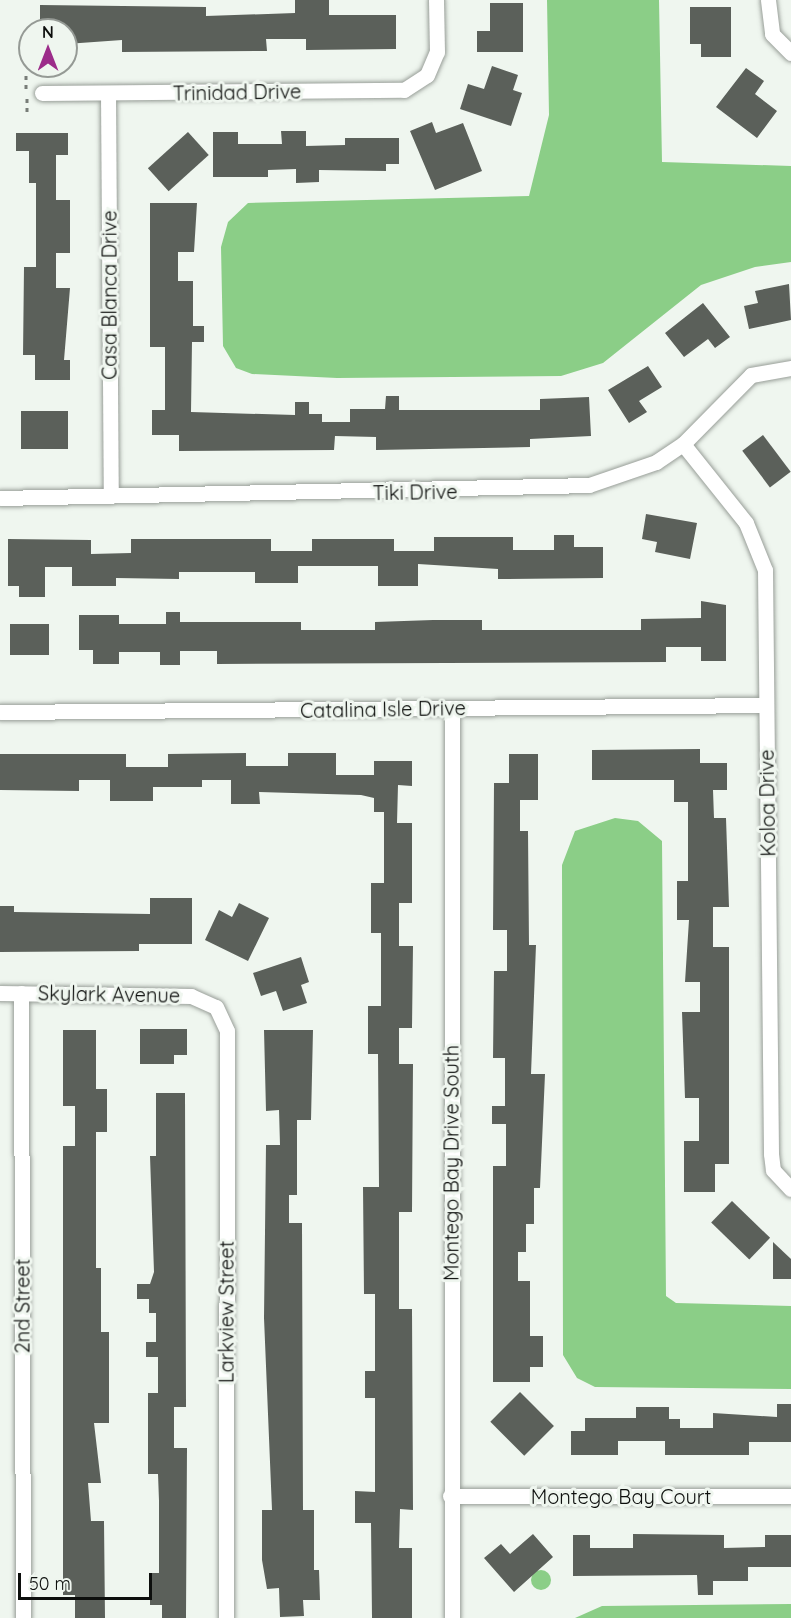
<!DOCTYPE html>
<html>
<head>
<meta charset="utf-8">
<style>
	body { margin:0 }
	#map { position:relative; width:791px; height:1618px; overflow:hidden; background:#eff6ef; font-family:Quicksand,sans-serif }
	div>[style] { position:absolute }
	.water>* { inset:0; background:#8bce87 }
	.round { border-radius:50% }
	.building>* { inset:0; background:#5b605a; transform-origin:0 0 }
	.path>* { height:3px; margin-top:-1.5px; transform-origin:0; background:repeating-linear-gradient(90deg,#787d78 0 4.5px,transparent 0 9px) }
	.roads { filter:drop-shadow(0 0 2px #989e98) drop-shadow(0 0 2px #989e98) }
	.street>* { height:15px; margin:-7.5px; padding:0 7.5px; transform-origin:7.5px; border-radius:7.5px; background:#fff }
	span { translate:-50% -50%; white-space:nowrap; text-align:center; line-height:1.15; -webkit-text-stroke:6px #eff6ef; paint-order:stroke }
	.street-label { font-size:20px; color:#0d0f0d }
	.north { position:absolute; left:18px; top:18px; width:60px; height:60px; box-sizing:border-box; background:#eff6ef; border:2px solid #959a95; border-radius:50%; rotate:0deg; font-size:16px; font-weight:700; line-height:24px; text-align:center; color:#0d0f0d }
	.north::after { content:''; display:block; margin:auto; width:21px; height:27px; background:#9c2c8a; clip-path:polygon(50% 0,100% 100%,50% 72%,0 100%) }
	.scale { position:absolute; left:18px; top:1573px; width:134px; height:27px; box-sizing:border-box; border:3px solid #0d0f0d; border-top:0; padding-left:8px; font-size:18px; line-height:21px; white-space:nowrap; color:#0d0f0d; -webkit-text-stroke:4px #eff6ef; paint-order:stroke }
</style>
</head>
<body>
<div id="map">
	<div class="water">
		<i style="clip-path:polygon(547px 0,659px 0,662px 162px,791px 166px,791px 262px,755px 267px,701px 285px,603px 363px,561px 376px,337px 378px,252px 374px,236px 368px,223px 346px,221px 247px,228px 222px,248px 203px,529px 196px,549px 115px)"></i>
		<i style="clip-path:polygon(615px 818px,638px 821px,662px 841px,666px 1296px,676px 1303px,791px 1306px,791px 1389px,595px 1387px,577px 1378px,563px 1355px,562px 865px,575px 831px)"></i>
		<i class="round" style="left:531px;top:1570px;width:20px;height:20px"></i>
		<i style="clip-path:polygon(791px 1604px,791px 1618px,575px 1618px,602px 1606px)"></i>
	</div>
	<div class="building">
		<i style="clip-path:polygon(295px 0,329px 0,329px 15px,396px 15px,396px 49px,306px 50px,306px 39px,266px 39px,267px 51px,122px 52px,122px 40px,66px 44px,66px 30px,40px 30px,40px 5px,206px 7px,206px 16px,295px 13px)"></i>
		<i style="clip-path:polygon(490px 3px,523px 3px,523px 52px,477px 52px,477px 31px,490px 31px)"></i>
		<i style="clip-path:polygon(690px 7px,731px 7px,731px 57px,701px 57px,701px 44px,690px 44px)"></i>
		<i style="clip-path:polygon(492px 66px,518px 75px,513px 90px,522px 93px,511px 126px,460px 109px,468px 84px,484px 89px)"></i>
		<i style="clip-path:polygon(746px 68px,764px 81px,755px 94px,777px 111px,757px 138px,716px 107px)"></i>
		<i style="clip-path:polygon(432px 122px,436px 133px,463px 123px,482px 171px,435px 190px,410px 131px)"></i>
		<i style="clip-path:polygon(281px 131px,306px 131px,306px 146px,345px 145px,345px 138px,399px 138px,399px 164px,386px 164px,386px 171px,319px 170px,319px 182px,296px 183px,296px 169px,268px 170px,268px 177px,213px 177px,213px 132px,238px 132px,238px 144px,282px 144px)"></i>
		<i style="left:188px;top:132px;width:31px;height:54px;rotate:48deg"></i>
		<i style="clip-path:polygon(16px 133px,68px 133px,68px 155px,56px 155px,56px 200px,70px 200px,70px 253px,56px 253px,56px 288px,70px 288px,64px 360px,70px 360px,70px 380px,35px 380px,35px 355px,23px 355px,24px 267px,36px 267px,36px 183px,29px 183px,29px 151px,16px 151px)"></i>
		<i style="clip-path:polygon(150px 203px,197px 203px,194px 252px,178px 252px,178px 281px,193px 281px,193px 326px,204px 326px,204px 342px,192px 342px,191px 412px,295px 415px,295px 402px,309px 402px,309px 414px,322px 414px,322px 422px,350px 422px,350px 409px,385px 409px,386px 396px,399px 396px,399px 410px,540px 410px,540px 399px,589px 397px,591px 436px,530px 439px,530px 447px,376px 450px,376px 437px,335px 436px,334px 450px,179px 451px,179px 435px,152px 435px,152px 410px,165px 410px,165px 347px,150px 347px)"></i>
		<i style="clip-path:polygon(789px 284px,791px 320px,749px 329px,744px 306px,758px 303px,755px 291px)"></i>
		<i style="clip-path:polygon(703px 303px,730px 337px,715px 348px,708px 339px,684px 357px,665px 333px)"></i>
		<i style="clip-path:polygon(648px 366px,662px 387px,639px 401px,647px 412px,629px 423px,608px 390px)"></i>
		<i style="left:21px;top:411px;width:47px;height:38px"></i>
		<i style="left:763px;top:435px;width:46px;height:26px;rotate:53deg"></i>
		<i style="clip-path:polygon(646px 514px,697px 523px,690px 559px,655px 552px,657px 542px,642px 539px)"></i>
		<i style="clip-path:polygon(554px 535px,574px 535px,574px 547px,603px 547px,603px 578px,498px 579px,498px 569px,418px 564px,418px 586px,378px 586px,378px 566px,298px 566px,298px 583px,255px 583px,255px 572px,179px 572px,179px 579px,116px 578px,116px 586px,72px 586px,72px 567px,45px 567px,45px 597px,19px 597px,19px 586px,8px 586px,8px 539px,91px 540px,91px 554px,131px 553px,131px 539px,271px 539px,271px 551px,312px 551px,312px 539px,394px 539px,394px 551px,434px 551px,434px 537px,513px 537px,513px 550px,554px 550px)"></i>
		<i style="clip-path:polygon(701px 601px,726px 605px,726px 661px,701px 661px,701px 647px,666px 647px,666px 662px,217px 664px,217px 651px,180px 651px,180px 665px,160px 665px,160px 652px,119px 652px,119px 664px,93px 664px,93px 650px,79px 650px,79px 615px,119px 615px,119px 624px,166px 624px,166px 612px,180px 612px,180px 622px,301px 622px,301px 630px,375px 630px,375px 622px,433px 620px,482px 620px,482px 630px,641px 630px,641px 619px,701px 618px)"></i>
		<i style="left:10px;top:624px;width:39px;height:31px"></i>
		<i style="clip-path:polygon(700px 749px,700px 763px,727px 763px,727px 790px,713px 790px,714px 818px,726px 818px,729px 907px,713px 907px,713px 947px,729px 947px,729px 1164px,715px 1164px,715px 1192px,684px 1192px,684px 1141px,699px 1141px,699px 1098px,685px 1098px,682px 1012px,700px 1012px,700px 982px,685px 982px,689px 920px,677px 920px,677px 881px,688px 881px,688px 802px,674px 802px,674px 780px,592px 780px,592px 750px)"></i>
		<i style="clip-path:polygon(246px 753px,246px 766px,288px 766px,288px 753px,336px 753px,336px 775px,374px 775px,374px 761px,412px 761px,412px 786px,398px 785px,397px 823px,412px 823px,412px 903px,399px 903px,399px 946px,413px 946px,412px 1028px,399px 1028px,399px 1064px,413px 1064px,412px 1212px,399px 1212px,399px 1309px,412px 1309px,413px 1510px,400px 1509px,399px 1548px,412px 1548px,412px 1618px,372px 1618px,371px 1523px,355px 1523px,355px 1491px,375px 1492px,375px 1398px,365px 1398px,365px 1371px,375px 1371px,375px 1294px,364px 1294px,363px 1187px,379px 1187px,378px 1054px,368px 1054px,368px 1006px,381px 1006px,381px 933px,371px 933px,371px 883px,384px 883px,384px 812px,374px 812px,374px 798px,361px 795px,259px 792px,260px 804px,231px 804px,231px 780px,202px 780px,202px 787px,153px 787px,153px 801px,110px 801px,110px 780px,79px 780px,79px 791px,0 790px,0 754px,126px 754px,126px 767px,168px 767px,168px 754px)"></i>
		<i style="clip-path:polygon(509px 754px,538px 754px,538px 800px,520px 800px,520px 831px,528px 831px,529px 945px,536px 945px,531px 1074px,545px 1074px,540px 1188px,534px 1188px,534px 1224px,526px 1224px,526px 1252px,518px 1252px,518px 1281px,530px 1281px,530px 1336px,543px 1336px,543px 1367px,530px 1367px,530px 1382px,493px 1382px,493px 1166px,506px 1166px,506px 1124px,492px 1124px,492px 1106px,505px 1106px,505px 1058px,493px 1058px,494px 971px,507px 971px,507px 930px,493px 930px,494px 783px,509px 783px)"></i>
		<i style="clip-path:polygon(150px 898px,192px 898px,192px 944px,139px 944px,139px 951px,0 952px,0 906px,14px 906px,14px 912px,150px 914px)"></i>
		<i style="clip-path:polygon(239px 903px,269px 918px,248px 961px,205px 940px,219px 910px,232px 917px)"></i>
		<i style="clip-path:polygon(301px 957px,309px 982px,301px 985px,307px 1003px,283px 1011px,276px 991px,261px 996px,253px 973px)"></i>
		<i style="clip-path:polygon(140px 1029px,187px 1029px,187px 1055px,174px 1055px,174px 1064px,140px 1064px)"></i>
		<i style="clip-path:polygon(63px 1030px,96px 1030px,96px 1089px,107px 1089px,107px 1132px,96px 1132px,96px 1268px,101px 1268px,101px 1332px,109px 1332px,109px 1423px,94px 1423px,101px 1483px,88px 1483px,91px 1521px,104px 1521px,105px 1618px,75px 1618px,75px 1595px,63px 1595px,63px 1146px,75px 1146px,75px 1106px,63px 1106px)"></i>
		<i style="clip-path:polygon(264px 1030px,313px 1030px,311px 1120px,297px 1120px,297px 1195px,289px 1195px,289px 1223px,302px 1223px,303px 1510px,314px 1510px,314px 1570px,319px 1570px,320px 1600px,303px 1600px,304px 1616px,280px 1617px,279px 1588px,267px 1589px,262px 1560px,262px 1510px,272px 1510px,264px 1318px,266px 1145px,280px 1145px,279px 1110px,266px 1111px)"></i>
		<i style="clip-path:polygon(156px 1093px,185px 1093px,186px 1407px,174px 1407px,174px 1448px,187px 1448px,186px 1618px,162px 1618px,162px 1605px,150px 1605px,150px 1573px,159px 1573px,159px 1501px,158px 1474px,148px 1474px,148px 1393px,158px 1393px,158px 1357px,146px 1357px,146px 1342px,156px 1342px,156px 1313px,149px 1313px,149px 1299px,137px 1299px,137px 1284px,150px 1284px,154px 1272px,150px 1156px,156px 1156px)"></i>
		<i style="left:732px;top:1201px;width:53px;height:30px;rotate:44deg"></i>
		<i style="clip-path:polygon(773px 1242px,791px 1259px,791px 1279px,773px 1279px)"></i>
		<i style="left:520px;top:1392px;width:48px;height:42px;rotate:45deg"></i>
		<i style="clip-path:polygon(777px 1404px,791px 1404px,791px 1442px,749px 1442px,749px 1455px,665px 1455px,665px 1441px,618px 1441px,618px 1455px,571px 1455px,571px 1431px,585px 1431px,585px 1418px,636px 1418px,636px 1407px,669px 1407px,669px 1419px,680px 1419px,680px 1428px,713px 1428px,713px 1413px,777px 1417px)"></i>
		<i style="clip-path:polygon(533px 1534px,553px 1557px,514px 1592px,484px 1558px,501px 1544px,510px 1554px)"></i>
		<i style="clip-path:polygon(633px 1534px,724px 1535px,724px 1548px,765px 1547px,765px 1535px,791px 1535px,791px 1567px,748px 1567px,748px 1581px,713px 1581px,713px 1595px,698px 1595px,697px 1575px,573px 1576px,573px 1535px,590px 1535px,590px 1548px,633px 1548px)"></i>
	</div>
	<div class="path">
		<i style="left:26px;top:75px;width:14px;rotate:90deg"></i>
		<i style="left:27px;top:98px;width:15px;rotate:90deg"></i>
	</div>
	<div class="roads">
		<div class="street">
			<i style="left:768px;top:0;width:34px;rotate:83deg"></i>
			<i style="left:772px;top:34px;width:27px;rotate:45deg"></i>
			<i style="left:42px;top:93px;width:362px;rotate:-0.5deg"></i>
			<i style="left:404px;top:90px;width:27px;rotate:-33deg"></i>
			<i style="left:427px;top:75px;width:25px;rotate:-67deg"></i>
			<i style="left:437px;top:52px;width:52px;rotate:-91.1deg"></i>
			<i style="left:108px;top:93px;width:403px;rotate:89.6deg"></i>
			<i style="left:683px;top:444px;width:101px;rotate:51.4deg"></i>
			<i style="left:746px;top:523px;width:51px;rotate:68deg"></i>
			<i style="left:765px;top:570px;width:584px;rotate:89.41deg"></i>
			<i style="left:771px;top:1154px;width:16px;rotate:83deg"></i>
			<i style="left:773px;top:1170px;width:26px;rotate:47deg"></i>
			<i style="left:0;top:498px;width:589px;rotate:-1.26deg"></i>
			<i style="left:589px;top:485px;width:71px;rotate:-18.9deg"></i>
			<i style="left:656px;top:462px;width:32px;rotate:-34deg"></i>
			<i style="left:683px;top:444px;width:97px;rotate:-45.4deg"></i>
			<i style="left:751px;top:375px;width:41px;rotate:-9.9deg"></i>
			<i style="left:0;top:712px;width:766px;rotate:-0.52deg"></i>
			<i style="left:0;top:993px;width:191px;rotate:0.9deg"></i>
			<i style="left:191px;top:996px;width:27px;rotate:24deg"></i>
			<i style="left:216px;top:1007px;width:26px;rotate:65deg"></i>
			<i style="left:227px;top:1031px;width:587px;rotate:90.1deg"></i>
			<i style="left:21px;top:993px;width:625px;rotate:89.82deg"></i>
			<i style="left:450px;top:1496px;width:341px"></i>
			<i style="left:452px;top:1618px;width:910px;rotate:-90deg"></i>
		</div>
	</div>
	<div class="street-label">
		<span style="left:237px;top:92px;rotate:-1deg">Trinidad Drive</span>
		<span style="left:109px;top:295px;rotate:-90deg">Casa Blanca Drive</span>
		<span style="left:415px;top:492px;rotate:-1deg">Tiki Drive</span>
		<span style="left:383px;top:709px;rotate:-1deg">Catalina Isle Drive</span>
		<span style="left:767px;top:803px;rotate:-91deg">Koloa Drive</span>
		<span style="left:109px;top:994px;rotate:1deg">Skylark Avenue</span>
		<span style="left:451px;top:1163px;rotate:-90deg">Montego Bay Drive South</span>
		<span style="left:22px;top:1306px;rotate:-90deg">2nd Street</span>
		<span style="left:226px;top:1312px;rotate:-90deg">Larkview Street</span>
		<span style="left:621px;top:1496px">Montego Bay Court</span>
	</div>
	<div class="north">N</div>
	<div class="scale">50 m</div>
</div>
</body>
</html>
